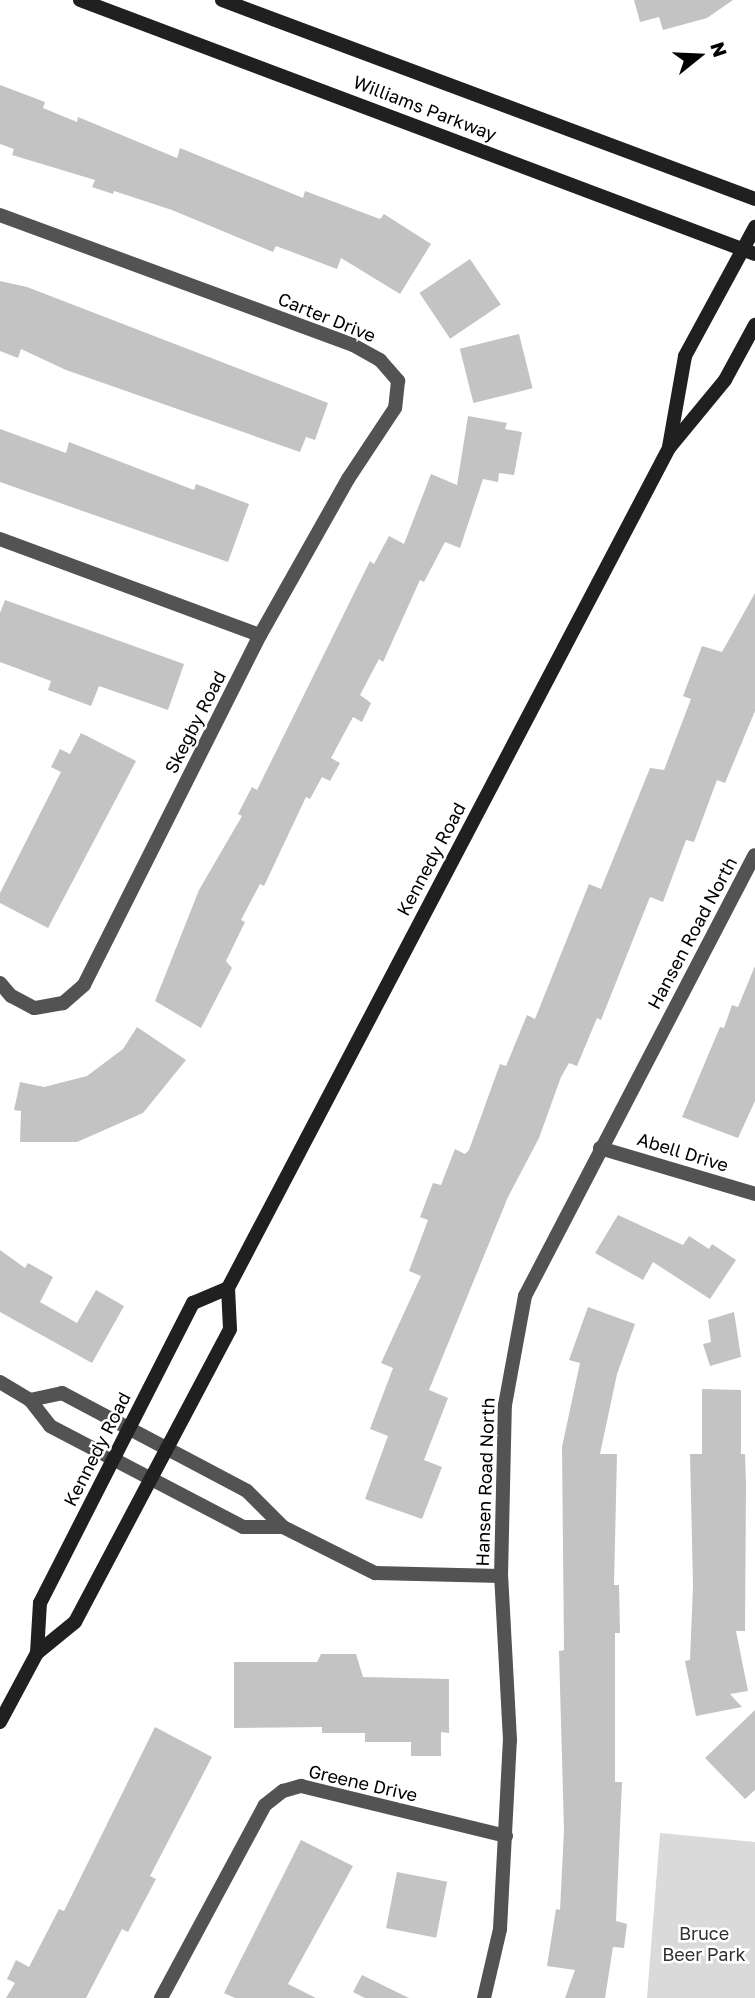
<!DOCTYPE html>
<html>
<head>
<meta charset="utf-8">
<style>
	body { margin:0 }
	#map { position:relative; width:755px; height:1998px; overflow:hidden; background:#fff; font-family:"Golos Text",sans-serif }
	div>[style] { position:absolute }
	.green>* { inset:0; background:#dadada }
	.building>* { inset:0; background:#c3c3c3; transform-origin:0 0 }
	.minor>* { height:14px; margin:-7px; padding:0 7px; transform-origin:7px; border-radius:7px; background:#535353 }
	.secondary>* { height:14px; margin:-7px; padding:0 7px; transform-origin:7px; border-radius:7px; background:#202020 }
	span { translate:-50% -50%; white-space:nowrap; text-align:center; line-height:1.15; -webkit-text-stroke:5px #fff; paint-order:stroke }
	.street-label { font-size:18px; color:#000 }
	.park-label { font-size:18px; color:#313131 }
	.north { position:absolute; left:664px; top:21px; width:70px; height:70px; -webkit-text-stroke:5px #fff; paint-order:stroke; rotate:72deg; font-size:19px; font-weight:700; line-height:28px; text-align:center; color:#000 }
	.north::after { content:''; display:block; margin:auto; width:24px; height:32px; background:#000; clip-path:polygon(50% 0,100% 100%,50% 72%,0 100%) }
</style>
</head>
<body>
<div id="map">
	<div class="green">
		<i style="clip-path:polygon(660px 1833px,755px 1842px,755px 1998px,647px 1998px)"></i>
	</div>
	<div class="building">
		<i style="clip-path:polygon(634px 0,733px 0,707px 18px,663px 30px,659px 17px,640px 22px)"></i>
		<i style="clip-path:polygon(0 85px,45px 102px,43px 108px,77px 122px,78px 117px,177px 158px,180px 148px,303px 198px,305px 191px,380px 219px,384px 214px,431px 244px,400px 294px,341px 258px,337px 269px,276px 246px,273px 252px,172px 210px,114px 191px,113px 194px,92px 187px,95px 180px,12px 155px,14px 149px,0 144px)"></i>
		<i style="left:470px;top:259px;width:55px;height:61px;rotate:56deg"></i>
		<i style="clip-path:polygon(0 281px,27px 287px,328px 403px,315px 440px,306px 437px,300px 452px,66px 370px,21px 349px,18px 358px,0 351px)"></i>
		<i style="left:519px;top:334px;width:56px;height:61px;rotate:76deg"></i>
		<i style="clip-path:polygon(468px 416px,507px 423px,505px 429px,522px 432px,514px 475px,499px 473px,498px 482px,483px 479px,460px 548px,445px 542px,424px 582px,420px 580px,383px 662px,379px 659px,360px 695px,371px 703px,362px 722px,353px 717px,331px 758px,340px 763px,330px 781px,322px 777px,310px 799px,306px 797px,264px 886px,260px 884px,241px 920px,245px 922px,226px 961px,232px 968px,201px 1028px,155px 1001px,199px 890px,242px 816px,238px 814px,252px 787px,257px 790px,370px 561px,374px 564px,389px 536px,404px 544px,431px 474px,457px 485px)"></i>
		<i style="clip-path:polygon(0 429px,66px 453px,69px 442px,194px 490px,196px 484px,249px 504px,228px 562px,0 482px)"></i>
		<i style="clip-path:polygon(755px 593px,755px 711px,725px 783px,717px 780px,694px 842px,686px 840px,663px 902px,650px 897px,601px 1020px,597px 1018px,577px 1066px,569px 1063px,561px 1077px,539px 1138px,508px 1197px,429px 1390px,448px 1398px,424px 1460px,442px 1467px,422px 1519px,365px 1499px,388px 1436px,370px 1429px,393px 1368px,381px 1363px,421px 1276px,409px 1271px,428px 1220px,420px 1217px,433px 1183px,441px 1185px,455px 1149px,465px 1154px,469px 1150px,500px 1064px,506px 1066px,527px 1015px,535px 1019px,589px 884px,601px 889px,650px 768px,664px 770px,691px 699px,683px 696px,702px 646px,722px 652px)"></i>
		<i style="clip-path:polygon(5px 600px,184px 664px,168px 710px,99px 686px,91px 706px,48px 690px,51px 681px,0 662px,0 613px)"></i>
		<i style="clip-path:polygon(81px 733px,136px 761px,48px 928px,0 903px,0 893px,61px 772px,51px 767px,60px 749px,70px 754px)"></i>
		<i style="clip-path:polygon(755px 966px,755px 1101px,738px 1138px,682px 1117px,720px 1027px,724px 1028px,732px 1005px,738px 1007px)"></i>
		<i style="clip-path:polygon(137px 1027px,186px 1060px,143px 1113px,77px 1142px,20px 1142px,21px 1111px,14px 1110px,20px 1082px,44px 1087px,87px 1076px,123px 1049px)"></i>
		<i style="clip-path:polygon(618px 1215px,683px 1245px,689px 1236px,709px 1249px,712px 1244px,736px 1260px,710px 1299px,653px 1262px,643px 1280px,595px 1253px)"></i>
		<i style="clip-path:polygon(0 1250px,25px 1268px,28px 1263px,53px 1277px,40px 1302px,77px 1323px,96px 1290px,124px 1306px,92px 1363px,0 1312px)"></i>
		<i style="clip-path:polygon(588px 1307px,635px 1324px,617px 1374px,600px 1454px,617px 1454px,614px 1585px,619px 1585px,620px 1633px,615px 1633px,615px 1782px,622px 1782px,616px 1921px,627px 1924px,624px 1948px,613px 1947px,605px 1998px,565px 1998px,575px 1970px,547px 1966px,556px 1909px,560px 1910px,564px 1830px,559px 1651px,564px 1650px,562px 1447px,580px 1363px,569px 1360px)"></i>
		<i style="clip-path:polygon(734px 1312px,741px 1357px,710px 1366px,703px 1344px,711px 1342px,708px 1320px)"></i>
		<i style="clip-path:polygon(702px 1389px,741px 1390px,741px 1454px,745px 1454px,746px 1484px,745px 1631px,736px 1631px,748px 1691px,730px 1694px,742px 1707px,696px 1716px,685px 1661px,690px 1660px,693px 1586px,690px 1454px,702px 1454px)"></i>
		<i style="clip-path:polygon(321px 1654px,356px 1654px,363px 1677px,449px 1679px,449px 1733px,441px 1732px,441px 1756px,411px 1756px,411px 1742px,365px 1742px,365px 1733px,322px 1733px,322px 1727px,234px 1728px,234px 1662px,317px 1662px)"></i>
		<i style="clip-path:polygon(755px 1710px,755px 1790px,745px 1799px,705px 1758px)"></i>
		<i style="clip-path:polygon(155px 1727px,212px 1757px,150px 1876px,156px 1879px,128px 1932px,122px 1929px,86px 1998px,6px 1998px,15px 1983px,7px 1979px,16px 1960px,29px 1967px,59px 1909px,64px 1911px)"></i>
		<i style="clip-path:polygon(301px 1840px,353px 1866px,288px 1984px,316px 1998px,235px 1998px,224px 1993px)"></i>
		<i style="left:397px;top:1872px;width:51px;height:57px;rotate:11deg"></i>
		<i style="clip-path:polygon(362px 1975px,409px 1998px,365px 1998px,353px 1992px)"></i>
	</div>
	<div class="minor">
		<i style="left:0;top:215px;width:376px;rotate:20.2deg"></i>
		<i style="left:353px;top:345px;width:31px;rotate:29deg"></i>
		<i style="left:380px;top:360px;width:28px;rotate:49deg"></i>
		<i style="left:398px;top:381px;width:27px;rotate:96deg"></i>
		<i style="left:395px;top:408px;width:85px;rotate:123.5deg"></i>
		<i style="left:348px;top:479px;width:179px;rotate:119.4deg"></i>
		<i style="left:260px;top:635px;width:392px;rotate:116.7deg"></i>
		<i style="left:84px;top:985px;width:28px;rotate:139deg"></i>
		<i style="left:63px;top:1003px;width:29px;rotate:170deg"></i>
		<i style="left:34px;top:1008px;width:26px;rotate:-152deg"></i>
		<i style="left:11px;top:996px;width:17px;rotate:-130deg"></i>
		<i style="left:0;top:539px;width:277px;rotate:20.3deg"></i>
		<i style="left:600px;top:1148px;width:162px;rotate:16.5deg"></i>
		<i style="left:0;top:1382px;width:35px;rotate:31deg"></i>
		<i style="left:30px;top:1400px;width:33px;rotate:52deg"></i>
		<i style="left:50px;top:1426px;width:218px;rotate:27.6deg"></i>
		<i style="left:243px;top:1527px;width:40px"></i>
		<i style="left:30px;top:1400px;width:33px;rotate:-12deg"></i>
		<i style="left:62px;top:1393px;width:209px;rotate:27.9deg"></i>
		<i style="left:247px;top:1491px;width:51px;rotate:45deg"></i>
		<i style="left:283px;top:1527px;width:103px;rotate:26.6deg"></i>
		<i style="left:375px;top:1573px;width:126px;rotate:1.4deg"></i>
		<i style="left:161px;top:1998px;width:219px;rotate:-61.7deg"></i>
		<i style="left:265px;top:1805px;width:23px;rotate:-38deg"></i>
		<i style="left:283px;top:1791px;width:19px;rotate:-16deg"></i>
		<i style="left:301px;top:1786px;width:211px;rotate:13.7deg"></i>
		<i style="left:484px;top:1998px;width:71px;rotate:-76.9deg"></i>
		<i style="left:500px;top:1929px;width:189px;rotate:-87deg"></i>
		<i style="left:510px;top:1740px;width:164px;rotate:-93.1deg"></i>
		<i style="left:501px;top:1576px;width:171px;rotate:-88.7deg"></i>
		<i style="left:505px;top:1405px;width:111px;rotate:-79.6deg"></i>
		<i style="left:525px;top:1296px;width:497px;rotate:-62.5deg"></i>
	</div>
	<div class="secondary">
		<i style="left:80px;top:0;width:721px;rotate:20.62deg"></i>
		<i style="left:222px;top:0;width:569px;rotate:20.47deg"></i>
		<i style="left:669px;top:447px;width:92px;rotate:-80deg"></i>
		<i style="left:685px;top:356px;width:147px;rotate:-61.5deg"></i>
		<i style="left:37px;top:1653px;width:50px;rotate:-86.6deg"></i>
		<i style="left:40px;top:1603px;width:337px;rotate:-63deg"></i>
		<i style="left:193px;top:1303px;width:38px;rotate:-23deg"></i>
		<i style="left:0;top:1722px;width:78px;rotate:-61.8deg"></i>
		<i style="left:37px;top:1653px;width:49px;rotate:-39.2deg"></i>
		<i style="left:75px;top:1622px;width:331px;rotate:-62.1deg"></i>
		<i style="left:230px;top:1329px;width:41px;rotate:-92.8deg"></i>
		<i style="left:228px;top:1288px;width:949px;rotate:-62.3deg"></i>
		<i style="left:669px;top:448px;width:88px;rotate:-50.5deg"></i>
		<i style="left:725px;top:380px;width:63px;rotate:-61.4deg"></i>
	</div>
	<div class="street-label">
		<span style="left:425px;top:108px;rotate:21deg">Williams Parkway</span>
		<span style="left:327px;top:317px;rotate:22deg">Carter Drive</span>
		<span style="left:195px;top:722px;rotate:-63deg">Skegby Road</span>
		<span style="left:431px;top:859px;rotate:-62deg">Kennedy Road</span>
		<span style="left:692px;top:933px;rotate:-62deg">Hansen Road North</span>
		<span style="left:683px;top:1152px;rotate:17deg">Abell Drive</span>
		<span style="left:97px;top:1449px;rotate:-63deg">Kennedy Road</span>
		<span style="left:485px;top:1482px;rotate:-88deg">Hansen Road North</span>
		<span style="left:363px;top:1783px;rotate:13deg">Greene Drive</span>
	</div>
	<div class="park-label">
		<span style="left:704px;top:1944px">Bruce<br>Beer Park</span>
	</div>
	<div class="north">N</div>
</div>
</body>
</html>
